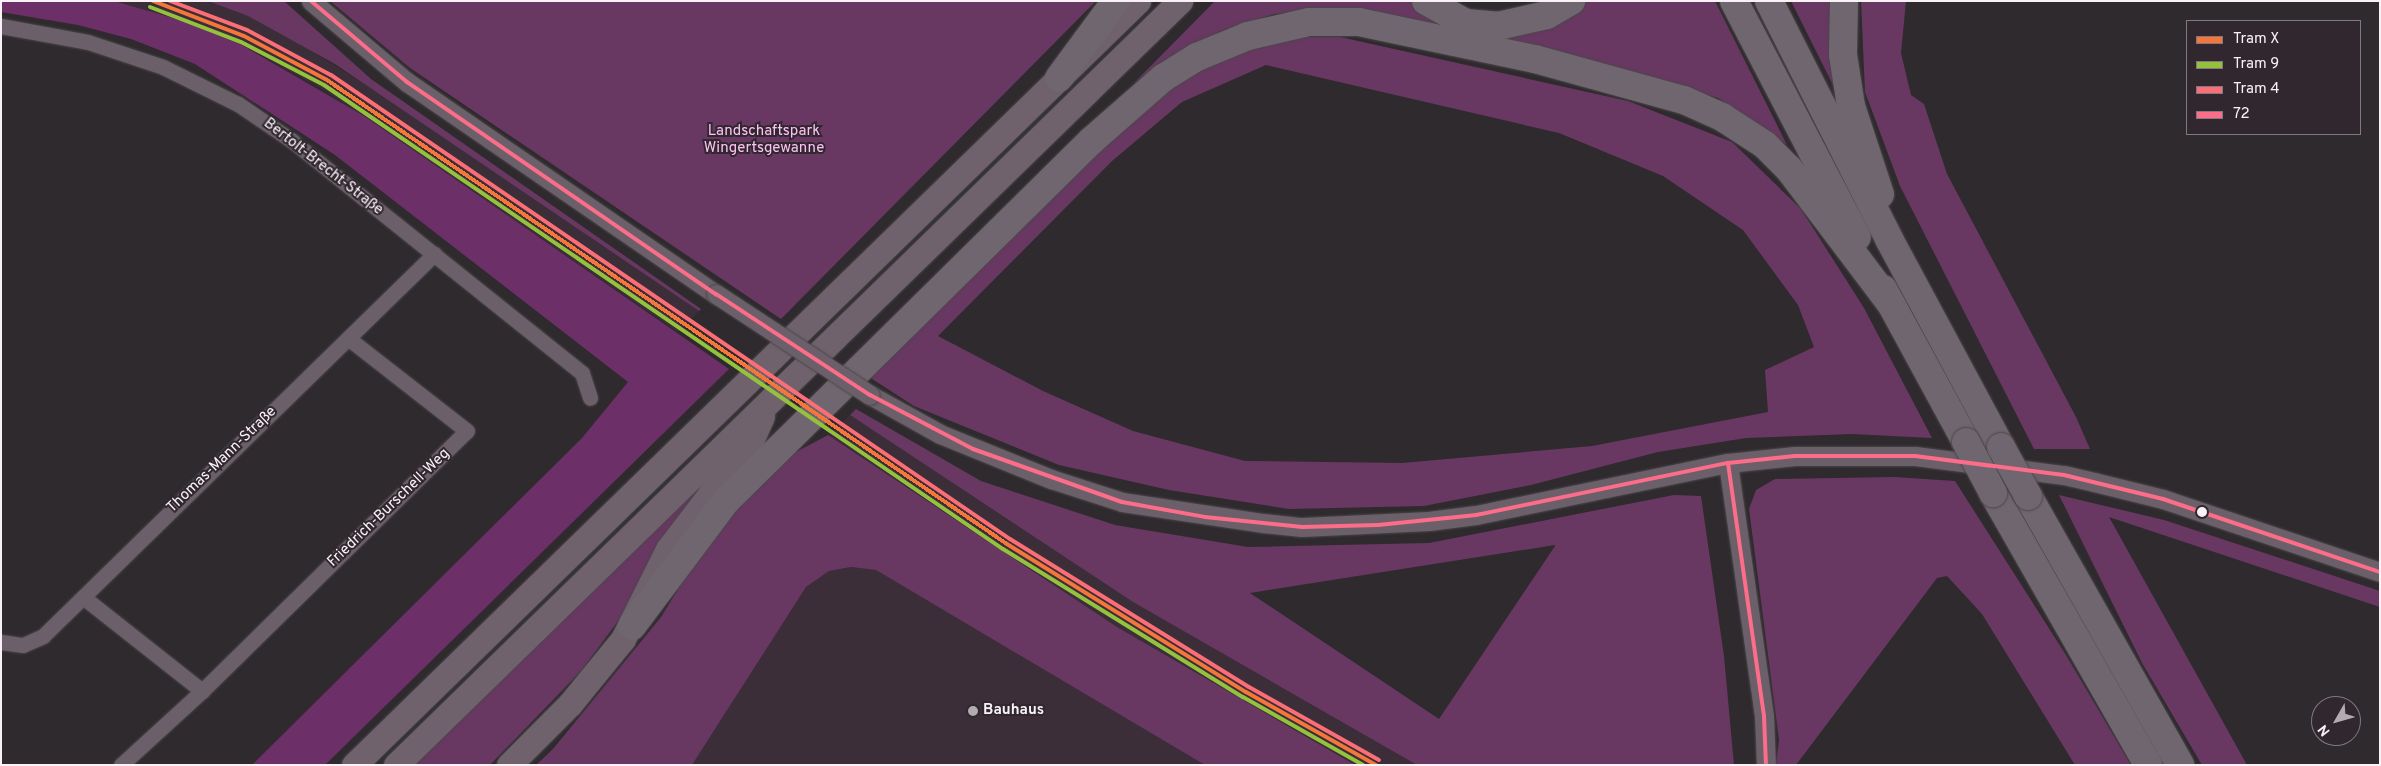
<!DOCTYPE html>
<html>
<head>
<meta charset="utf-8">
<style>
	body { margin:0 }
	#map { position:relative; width:2381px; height:766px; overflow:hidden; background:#2f2a2e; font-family:Overpass,sans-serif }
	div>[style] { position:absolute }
	.built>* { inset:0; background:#3b2e39 }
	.green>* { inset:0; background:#683862 }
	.forest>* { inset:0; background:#6d2f67 }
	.roads { filter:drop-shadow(0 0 1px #4a4749) drop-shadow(0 0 1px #4a4749) }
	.minor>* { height:15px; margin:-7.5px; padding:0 7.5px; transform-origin:7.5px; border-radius:7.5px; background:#6b5f6a }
	.tertiary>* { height:19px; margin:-9.5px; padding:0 9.5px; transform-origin:9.5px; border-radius:9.5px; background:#6b5f6a }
	.trunk>* { height:25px; margin:-12.5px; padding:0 12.5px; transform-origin:12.5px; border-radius:12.5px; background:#6f626c }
	.motorway>* { height:28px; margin:-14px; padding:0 14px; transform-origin:14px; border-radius:14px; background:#70666f }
	.bridges { filter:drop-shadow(0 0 1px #4a4749) drop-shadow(0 0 1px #4a4749) }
	.tertiary-bridge>* { height:19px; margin:-9.5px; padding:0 9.5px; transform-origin:9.5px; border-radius:9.5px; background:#6b5f6a }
	.motorway-bridge>* { height:28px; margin:-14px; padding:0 14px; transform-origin:14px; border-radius:14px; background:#70666f }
	.bus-1>* { height:4px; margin:-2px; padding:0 2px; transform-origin:2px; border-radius:2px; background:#fb6d88 }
	.tram-1>* { height:4px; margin:-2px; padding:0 2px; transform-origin:2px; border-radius:2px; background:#f5763a }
	.tram-2>* { height:4px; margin:-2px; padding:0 2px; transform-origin:2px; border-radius:2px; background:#95c23d }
	.tram-3>* { height:4px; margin:-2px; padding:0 2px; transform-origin:2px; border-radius:2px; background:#fb6e76 }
	.dots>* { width:14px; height:14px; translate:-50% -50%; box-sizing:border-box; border:2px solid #31282f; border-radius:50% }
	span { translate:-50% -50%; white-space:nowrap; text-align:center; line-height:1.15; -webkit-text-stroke:4px #31282f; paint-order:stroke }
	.park-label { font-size:15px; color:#fec1f5 }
	.street-label { font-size:15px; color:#f8f2f7 }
	.poi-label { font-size:15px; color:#f8f2f7; font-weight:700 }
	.left { translate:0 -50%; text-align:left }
	.frame { position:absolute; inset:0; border:2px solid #f8f2f7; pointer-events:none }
	.legend { position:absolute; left:2186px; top:20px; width:175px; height:115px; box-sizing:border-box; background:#31282f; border:1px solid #81797f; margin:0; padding:6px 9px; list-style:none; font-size:15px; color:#f8f2f7 }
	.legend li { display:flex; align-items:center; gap:10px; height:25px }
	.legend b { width:25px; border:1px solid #81797f }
	.north { position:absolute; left:2311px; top:696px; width:50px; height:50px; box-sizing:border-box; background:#31282f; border:1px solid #81797f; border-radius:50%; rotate:232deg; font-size:14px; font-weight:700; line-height:20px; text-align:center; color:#f8f2f7 }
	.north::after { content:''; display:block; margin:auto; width:18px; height:22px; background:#b2acb1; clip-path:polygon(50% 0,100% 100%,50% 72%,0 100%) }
</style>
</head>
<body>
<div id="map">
	<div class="built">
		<i style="clip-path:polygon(114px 1px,208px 1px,248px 16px,295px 41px,376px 91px,699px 311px,678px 332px,324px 90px,240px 44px,180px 20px)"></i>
		<i style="clip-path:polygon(850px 415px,1133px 602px,1417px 765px,1355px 765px,1117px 627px,828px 435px)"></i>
		<i style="clip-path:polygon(851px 567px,876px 570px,1205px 765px,692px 765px,806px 587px,829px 571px)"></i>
	</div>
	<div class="green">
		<i style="clip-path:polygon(208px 1px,284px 1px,371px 79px,701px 309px,699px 311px,335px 64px,248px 16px)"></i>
		<i style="clip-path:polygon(330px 1px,1096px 1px,781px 319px,410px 68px)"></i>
		<i style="clip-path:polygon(1215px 1px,1413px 1px,1470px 28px,1584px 1px,1715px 1px,1787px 145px,1718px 98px,1594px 63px,1326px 8px,1274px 14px,1226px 29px,1165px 60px,1134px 83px)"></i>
		<i style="clip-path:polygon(1791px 1px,1836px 1px,1842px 103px)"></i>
		<i style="clip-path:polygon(1861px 1px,1906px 1px,1901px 53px,1911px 95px,1924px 104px,1947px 174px,2076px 417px,2090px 449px,2034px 449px,1900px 186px,1865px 92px)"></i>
		<i style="clip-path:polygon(evenodd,1294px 37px,1340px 37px,1628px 101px,1732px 142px,1801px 209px,1864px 308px,1932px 438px,1852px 434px,1746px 438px,1658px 452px,1531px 485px,1424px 506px,1289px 509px,1169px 490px,1059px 465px,914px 406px,866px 375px,1145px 108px,1188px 73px,1233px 53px,1294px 37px,1266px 65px,1559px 133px,1663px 176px,1743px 230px,1798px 305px,1814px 347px,1765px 370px,1768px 412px,1592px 446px,1402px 463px,1245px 461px,1133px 431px,1043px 391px,938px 336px,1112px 161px,1182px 102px,1266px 65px)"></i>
		<i style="clip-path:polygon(evenodd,856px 409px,981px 481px,1115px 525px,1248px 547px,1429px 543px,1674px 495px,1701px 496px,1724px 656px,1734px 765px,1417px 765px,1133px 602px,850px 415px,856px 409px,1555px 546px,1439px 719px,1250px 593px,1555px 545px,1555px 546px)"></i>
		<i style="clip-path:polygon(828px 435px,1117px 627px,1355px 765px,1205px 765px,876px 570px,851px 567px,829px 571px,806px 587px,692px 765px,536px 765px,553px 749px,661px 617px,713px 532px,783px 459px)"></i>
		<i style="clip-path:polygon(1894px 477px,1955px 481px,2066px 655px,2131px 765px,2075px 765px,1982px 614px,1947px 576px,1937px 578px,1796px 765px,1776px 765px,1779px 740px,1749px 509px,1756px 490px,1775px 479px)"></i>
		<i style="clip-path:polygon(700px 486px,624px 613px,581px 671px,490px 765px,413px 765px)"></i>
		<i style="clip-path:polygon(2059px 495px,2164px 520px,2380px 591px,2380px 607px,2109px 517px,2247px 765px,2202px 765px,2142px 663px)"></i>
	</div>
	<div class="forest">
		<i style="clip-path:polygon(1px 1px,114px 1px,180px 20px,240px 44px,364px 116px,729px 369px,325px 765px,252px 765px,582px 438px,628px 382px,335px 155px,195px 64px,131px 39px,78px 25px,1px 12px)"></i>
	</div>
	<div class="roads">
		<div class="minor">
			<i style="left:1px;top:26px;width:88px;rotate:10.4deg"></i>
			<i style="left:88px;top:42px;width:79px;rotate:18.4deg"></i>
			<i style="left:163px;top:67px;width:84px;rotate:26.3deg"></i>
			<i style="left:238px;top:104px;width:64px;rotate:34.2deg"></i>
			<i style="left:291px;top:140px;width:373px;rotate:38.7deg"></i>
			<i style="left:582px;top:373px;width:26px;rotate:72deg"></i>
			<i style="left:83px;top:597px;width:152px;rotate:38.3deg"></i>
			<i style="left:1px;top:642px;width:22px;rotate:8deg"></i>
			<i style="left:23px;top:645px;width:22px;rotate:-24deg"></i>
			<i style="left:43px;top:636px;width:547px;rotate:-44.33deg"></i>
			<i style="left:121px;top:765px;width:110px;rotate:-42.4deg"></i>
			<i style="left:202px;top:691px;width:371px;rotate:-44.5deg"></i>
			<i style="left:467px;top:431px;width:151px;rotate:-142deg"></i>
		</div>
		<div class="tertiary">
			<i style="left:311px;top:1px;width:126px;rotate:40.2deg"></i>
			<i style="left:407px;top:82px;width:375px;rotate:34.5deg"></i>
			<i style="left:870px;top:395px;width:80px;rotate:29.1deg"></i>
			<i style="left:940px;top:434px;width:120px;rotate:22.1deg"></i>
			<i style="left:1051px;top:479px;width:75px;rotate:17.9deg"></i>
			<i style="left:1122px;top:502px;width:143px;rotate:8.5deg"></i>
			<i style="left:1263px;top:523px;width:39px;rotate:6deg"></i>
			<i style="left:1302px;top:527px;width:127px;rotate:-2.7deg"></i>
			<i style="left:1429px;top:521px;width:47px;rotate:-7.3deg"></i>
			<i style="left:1476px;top:515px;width:257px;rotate:-11.7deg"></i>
			<i style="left:1728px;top:463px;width:67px;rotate:-6deg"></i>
			<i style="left:1795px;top:456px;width:120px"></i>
			<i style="left:1915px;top:456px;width:150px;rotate:7.3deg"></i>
			<i style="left:2064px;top:475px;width:31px;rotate:13deg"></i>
			<i style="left:2094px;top:482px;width:71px;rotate:13.8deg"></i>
			<i style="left:2163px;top:499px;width:229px;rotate:18.6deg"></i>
			<i style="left:1728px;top:463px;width:256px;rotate:81.9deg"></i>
			<i style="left:1764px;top:716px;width:49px;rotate:87.7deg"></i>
		</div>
		<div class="trunk">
			<i style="left:354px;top:765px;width:1095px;rotate:-44.26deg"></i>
			<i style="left:396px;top:765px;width:1095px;rotate:-44.26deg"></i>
			<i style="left:509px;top:765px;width:86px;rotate:-45deg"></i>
			<i style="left:570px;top:704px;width:84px;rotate:-50.8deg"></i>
			<i style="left:623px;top:639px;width:101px;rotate:-63.4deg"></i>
			<i style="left:668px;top:549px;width:136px;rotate:-52.5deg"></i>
			<i style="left:751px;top:441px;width:27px;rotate:-66deg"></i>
		</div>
		<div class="motorway">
			<i style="left:1426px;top:1px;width:46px;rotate:28.8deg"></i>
			<i style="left:1466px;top:23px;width:32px;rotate:5deg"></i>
			<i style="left:1498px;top:26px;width:50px;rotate:-12.7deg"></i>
			<i style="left:1547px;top:15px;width:28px;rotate:-30deg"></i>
			<i style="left:1734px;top:1px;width:266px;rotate:62.5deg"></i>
			<i style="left:1769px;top:1px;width:267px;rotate:63.2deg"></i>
			<i style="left:1889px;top:239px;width:236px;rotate:61.7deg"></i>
			<i style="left:1844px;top:1px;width:54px;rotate:91.1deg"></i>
			<i style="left:1843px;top:55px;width:52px;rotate:81.1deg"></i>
			<i style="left:1851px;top:106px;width:93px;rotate:71.8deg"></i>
			<i style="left:1059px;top:78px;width:96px;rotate:-53.5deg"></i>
			<i style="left:1883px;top:289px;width:174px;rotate:61.5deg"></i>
			<i style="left:1993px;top:493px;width:313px;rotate:60.3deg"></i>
			<i style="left:2028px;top:496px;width:309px;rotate:60.5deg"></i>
			<i style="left:632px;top:626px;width:156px;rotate:-53.1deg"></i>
			<i style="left:726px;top:501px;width:513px;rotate:-44.6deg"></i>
			<i style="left:1091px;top:141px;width:96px;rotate:-41.2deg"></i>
			<i style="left:1163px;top:78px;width:40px;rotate:-32deg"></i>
			<i style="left:1197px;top:57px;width:55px;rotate:-22.4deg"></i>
			<i style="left:1248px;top:36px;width:63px;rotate:-12.9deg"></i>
			<i style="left:1309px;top:22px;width:50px"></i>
			<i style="left:1359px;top:22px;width:180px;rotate:11.9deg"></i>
			<i style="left:1535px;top:59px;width:155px;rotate:15.4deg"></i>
			<i style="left:1684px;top:100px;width:42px;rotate:24.1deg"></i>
			<i style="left:1722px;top:117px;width:51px;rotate:33.1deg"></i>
			<i style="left:1765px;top:145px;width:34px;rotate:45deg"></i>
			<i style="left:1789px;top:169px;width:169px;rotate:52.9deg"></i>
		</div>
	</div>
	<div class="bridges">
		<div class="tertiary-bridge">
			<i style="left:716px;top:294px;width:184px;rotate:33.3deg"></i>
		</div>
		<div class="motorway-bridge">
			<i style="left:1966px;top:442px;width:58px;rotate:62.1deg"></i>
			<i style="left:2001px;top:447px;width:56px;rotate:61.1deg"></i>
		</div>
	</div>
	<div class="bus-1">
		<i style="left:311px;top:1px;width:126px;rotate:40.2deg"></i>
		<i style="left:407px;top:82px;width:375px;rotate:34.5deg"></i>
		<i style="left:716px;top:294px;width:184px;rotate:33.3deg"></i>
		<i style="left:870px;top:395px;width:116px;rotate:27.7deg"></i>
		<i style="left:973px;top:449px;width:158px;rotate:19.6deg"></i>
		<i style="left:1122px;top:502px;width:84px;rotate:10.2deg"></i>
		<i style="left:1205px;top:517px;width:98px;rotate:5.9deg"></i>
		<i style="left:1302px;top:527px;width:76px;rotate:-1.5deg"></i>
		<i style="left:1378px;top:525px;width:99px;rotate:-5.8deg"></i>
		<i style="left:1476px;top:515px;width:257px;rotate:-11.7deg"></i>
		<i style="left:1728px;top:463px;width:67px;rotate:-6deg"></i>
		<i style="left:1795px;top:456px;width:120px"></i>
		<i style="left:1915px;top:456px;width:150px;rotate:7.3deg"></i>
		<i style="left:2064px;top:475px;width:102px;rotate:13.6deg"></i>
		<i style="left:2163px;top:499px;width:229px;rotate:18.6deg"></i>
		<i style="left:1728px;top:463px;width:256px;rotate:81.9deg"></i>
		<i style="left:1764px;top:716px;width:49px;rotate:87.7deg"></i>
	</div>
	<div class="tram-1">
		<i style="left:153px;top:1px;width:97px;rotate:21deg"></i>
		<i style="left:244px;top:36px;width:94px;rotate:27.9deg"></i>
		<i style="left:327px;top:80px;width:823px;rotate:34.31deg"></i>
		<i style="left:1007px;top:544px;width:281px;rotate:31.8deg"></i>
		<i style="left:1246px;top:692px;width:149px;rotate:29.3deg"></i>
	</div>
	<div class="tram-2">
		<i style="left:150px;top:7px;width:97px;rotate:21deg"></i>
		<i style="left:241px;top:42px;width:93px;rotate:27.4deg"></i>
		<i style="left:324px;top:85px;width:822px;rotate:34.35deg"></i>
		<i style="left:1003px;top:549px;width:282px;rotate:31.7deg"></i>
		<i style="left:1243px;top:697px;width:138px;rotate:29.5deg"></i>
	</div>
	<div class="tram-3">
		<i style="left:170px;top:1px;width:82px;rotate:20.6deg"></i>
		<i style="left:247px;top:30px;width:95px;rotate:28.2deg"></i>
		<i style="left:331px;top:75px;width:822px;rotate:34.35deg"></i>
		<i style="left:1010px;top:539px;width:281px;rotate:31.8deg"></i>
		<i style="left:1249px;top:687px;width:149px;rotate:29.3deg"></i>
	</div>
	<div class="dots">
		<i style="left:2202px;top:512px;background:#f8f2f7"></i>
		<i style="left:973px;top:711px;background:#b2acb1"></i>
	</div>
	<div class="park-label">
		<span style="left:764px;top:140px">Landschaftspark<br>Wingertsgewanne</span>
	</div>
	<div class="street-label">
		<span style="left:323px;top:167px;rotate:38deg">Bertolt-Brecht-Straße</span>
		<span style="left:222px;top:460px;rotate:-44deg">Thomas-Mann-Straße</span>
		<span style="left:389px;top:508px;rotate:-44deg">Friedrich-Burschell-Weg</span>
	</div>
	<div class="poi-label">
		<span class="left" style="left:983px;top:711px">Bauhaus</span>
	</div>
	<div class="frame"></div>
	<ul class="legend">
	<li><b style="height:6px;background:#f5763a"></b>Tram X</li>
	<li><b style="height:6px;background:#95c23d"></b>Tram 9</li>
	<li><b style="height:6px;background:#fb6e76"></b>Tram 4</li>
	<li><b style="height:6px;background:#fb6d88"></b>72</li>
	</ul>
	<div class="north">N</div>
</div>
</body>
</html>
